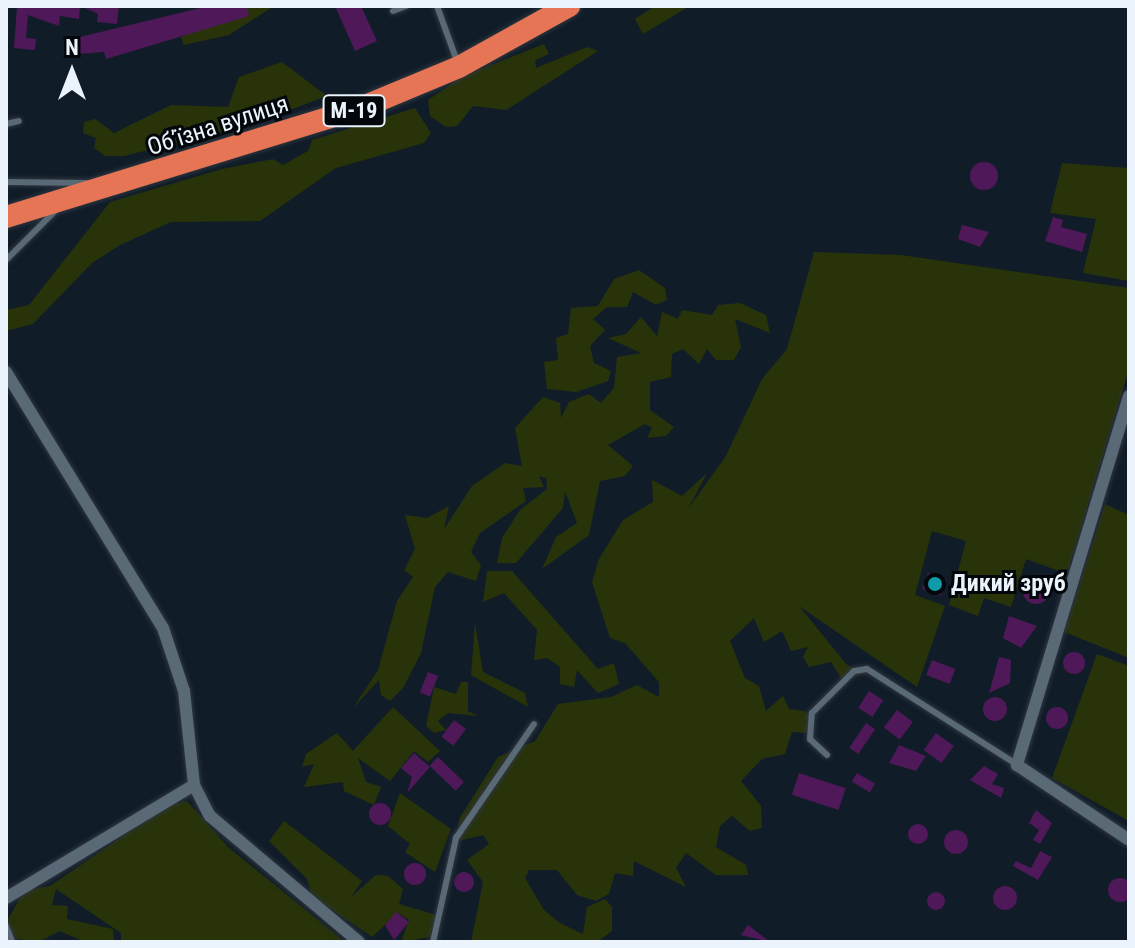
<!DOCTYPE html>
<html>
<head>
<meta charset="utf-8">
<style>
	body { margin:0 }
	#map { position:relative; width:1135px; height:948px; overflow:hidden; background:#101d28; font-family:"Roboto Condensed",sans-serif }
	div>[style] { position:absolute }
	.green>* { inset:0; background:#28330a }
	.building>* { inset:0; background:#4f1859; transform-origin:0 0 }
	.round { border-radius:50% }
	.roads { filter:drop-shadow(0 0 2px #2f3640) drop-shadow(0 0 2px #2f3640) }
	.lane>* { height:6px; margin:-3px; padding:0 3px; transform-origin:3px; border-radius:3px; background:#596976 }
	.street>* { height:12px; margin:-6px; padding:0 6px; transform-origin:6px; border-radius:6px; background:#596976 }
	.highway>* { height:22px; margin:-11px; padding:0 11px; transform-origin:11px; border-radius:11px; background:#e67555 }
	.dots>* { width:22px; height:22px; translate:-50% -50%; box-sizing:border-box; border:4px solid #03070b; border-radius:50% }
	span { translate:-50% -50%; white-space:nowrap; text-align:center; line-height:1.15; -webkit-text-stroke:6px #03070b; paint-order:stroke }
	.shield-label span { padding:2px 6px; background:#03070b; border:2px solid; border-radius:6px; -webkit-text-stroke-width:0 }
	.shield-label { font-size:22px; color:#ebf4fc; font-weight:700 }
	.street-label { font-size:24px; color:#ebf4fc }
	.poi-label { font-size:24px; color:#ebf4fc; font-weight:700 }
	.left { translate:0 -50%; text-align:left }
	.frame { position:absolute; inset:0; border:8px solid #ebf4fc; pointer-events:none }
	.north { position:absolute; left:32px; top:32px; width:80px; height:80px; -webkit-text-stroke:6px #03070b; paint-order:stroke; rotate:0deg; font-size:22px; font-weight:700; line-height:32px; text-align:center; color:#ebf4fc }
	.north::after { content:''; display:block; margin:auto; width:28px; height:36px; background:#ebf4fc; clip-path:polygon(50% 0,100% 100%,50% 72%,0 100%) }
</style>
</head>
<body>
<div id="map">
	<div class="green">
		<i style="clip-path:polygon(247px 6px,274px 6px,229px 35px,184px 45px,181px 37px)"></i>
		<i style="clip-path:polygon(655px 6px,690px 6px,643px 34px,635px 19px)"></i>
		<i style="clip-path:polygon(544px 44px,549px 54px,535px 60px,536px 68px,587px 47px,598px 51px,506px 110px,473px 106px,457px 126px,446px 127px,430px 116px,428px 100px,463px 76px)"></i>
		<i style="clip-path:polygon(282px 62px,327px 96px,250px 125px,124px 156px,105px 156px,94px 148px,96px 138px,83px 133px,84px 122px,95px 119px,114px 133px,171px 105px,228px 107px,239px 77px)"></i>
		<i style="clip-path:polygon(415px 108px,431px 133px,424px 143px,336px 168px,260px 221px,171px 222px,120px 245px,92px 263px,33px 324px,6px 331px,6px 310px,29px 305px,110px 202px,222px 169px,273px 159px,283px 165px,308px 151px,312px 140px)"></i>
		<i style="clip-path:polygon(1062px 163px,1129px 168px,1129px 281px,1083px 273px,1096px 219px,1050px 213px)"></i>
		<i style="clip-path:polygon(814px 252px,901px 255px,1129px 288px,1129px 369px,1067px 574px,1026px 559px,1011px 607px,984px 598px,978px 616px,949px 605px,966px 541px,932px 531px,915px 595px,945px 606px,917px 687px,799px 606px,847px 665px,867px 672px,843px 681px,831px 662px,809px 667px,803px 657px,808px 647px,791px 651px,782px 631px,764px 642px,754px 618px,730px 641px,745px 678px,759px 686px,766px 711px,783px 696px,789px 709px,805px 711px,814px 722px,805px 733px,792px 732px,785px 754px,762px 759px,741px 781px,761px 806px,762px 828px,750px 831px,732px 816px,720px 826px,716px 847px,746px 865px,748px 875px,716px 875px,686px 853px,676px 868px,686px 887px,634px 861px,633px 876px,615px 873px,609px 894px,596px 901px,577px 895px,557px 870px,529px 870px,525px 878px,544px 910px,560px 923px,583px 934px,587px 907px,605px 899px,612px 907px,612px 931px,597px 942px,471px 942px,483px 882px,467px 860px,489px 844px,483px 835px,458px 841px,459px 819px,498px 757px,535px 741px,558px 704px,611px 697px,637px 685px,659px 697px,659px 682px,625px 643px,610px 638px,592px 582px,599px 559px,623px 520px,653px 502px,652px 480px,682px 496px,707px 473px,688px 509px,726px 456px,762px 379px,787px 349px)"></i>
		<i style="clip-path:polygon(639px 270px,665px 288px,667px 300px,656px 305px,633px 292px,627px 307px,607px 307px,593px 319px,605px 330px,590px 346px,594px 363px,611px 371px,608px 381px,576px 392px,547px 389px,544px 362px,558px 360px,556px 338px,568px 334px,571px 308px,598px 306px,614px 279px)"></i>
		<i style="clip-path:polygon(740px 303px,766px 315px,770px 333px,735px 319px,741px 347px,734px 360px,716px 360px,707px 349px,699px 364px,683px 349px,672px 354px,671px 377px,650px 382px,650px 410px,674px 427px,666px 436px,647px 438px,652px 428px,645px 424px,608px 445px,633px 466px,625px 476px,600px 481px,589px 535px,542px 569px,556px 537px,577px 523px,565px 491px,563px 508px,516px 563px,497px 563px,502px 538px,520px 510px,547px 489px,546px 478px,539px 476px,544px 487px,523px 488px,526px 501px,480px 533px,471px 552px,481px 565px,476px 581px,448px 572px,435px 587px,421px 653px,403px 688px,390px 701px,381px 695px,379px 680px,353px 708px,378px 670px,397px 601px,413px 577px,404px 570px,415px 549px,405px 515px,427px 518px,449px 506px,444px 529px,472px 486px,505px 463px,522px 466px,515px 428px,543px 397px,560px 403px,561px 418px,569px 402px,589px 394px,601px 403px,614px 388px,617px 357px,641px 353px,608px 338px,626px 334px,641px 317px,657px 336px,662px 312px,678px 319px,682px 310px,712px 315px,718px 305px)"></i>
		<i style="clip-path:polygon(1105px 504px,1129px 515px,1129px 658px,1064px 632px)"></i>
		<i style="clip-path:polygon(487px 571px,512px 571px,598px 669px,614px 663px,619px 684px,598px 693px,577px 670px,574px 687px,560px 684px,560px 667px,547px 658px,534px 660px,537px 630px,504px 593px,483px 602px)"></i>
		<i style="clip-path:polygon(475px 623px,483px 672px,525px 693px,528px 707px,471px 675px)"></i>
		<i style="clip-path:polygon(1097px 654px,1129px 666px,1129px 821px,1052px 778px)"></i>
		<i style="clip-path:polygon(461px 682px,468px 682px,468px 711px,478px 716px,448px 713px,438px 721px,446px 730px,434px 733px,426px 726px,434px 687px,456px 694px)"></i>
		<i style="clip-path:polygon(393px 707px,440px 751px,428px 762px,414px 751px,390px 781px,358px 758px,366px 782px,381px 787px,374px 805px,344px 791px,343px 782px,304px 787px,314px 764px,302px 767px,306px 754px,337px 733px,353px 751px)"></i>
		<i style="clip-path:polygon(400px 793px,451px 829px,435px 872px,405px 852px,410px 844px,388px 826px)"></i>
		<i style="clip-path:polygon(187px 801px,228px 847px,345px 942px,121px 942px,121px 933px,56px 889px,52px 905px,68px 906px,67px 919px,113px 929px,114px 942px,85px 942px,60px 931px,38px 942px,11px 938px,7px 921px,24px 891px,50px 886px,168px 805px)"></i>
		<i style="clip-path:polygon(284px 821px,362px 881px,351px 897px,376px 875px,388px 876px,403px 889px,399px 904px,436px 915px,430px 937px,401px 942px,409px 920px,398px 913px,372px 937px,312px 896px,307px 879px,269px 841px)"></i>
	</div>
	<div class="building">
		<i style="clip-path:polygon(17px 6px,40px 8px,80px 6px,79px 19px,60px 16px,59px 26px,28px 15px,26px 38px,36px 39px,35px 50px,14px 48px)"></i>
		<i style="clip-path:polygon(81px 6px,119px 6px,117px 24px,97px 22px,98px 14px)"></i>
		<i style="clip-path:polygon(209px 6px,246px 6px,249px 16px,106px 59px,104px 52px,63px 55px,63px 41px)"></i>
		<i style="clip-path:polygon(335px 6px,361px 6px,377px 41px,355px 51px)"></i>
		<i class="round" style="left:970px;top:162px;width:28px;height:28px"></i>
		<i style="clip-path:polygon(1053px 217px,1063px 220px,1061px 227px,1087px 234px,1082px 252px,1045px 241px)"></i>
		<i style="clip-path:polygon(962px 225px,989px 232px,980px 247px,958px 239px)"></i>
		<i style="left:928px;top:573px;width:20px;height:17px;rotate:20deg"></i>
		<i class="round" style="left:1023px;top:578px;width:26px;height:26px"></i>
		<i style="clip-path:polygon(1009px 616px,1037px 626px,1021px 648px,1003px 638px)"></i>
		<i class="round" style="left:1063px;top:652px;width:22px;height:22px"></i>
		<i style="clip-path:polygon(999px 657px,1011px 660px,1010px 683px,989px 693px)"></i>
		<i style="left:932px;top:660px;width:25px;height:16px;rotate:21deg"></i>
		<i style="left:428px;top:672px;width:11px;height:22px;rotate:22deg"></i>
		<i style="left:869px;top:691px;width:17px;height:20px;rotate:33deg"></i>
		<i class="round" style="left:983px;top:697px;width:24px;height:24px"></i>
		<i class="round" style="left:1046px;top:707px;width:22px;height:22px"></i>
		<i style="left:897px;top:710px;width:20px;height:22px;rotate:37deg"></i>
		<i style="left:454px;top:720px;width:15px;height:21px;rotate:37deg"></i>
		<i style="left:866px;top:723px;width:11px;height:30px;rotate:34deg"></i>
		<i style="left:936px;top:733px;width:22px;height:21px;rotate:36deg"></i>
		<i style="clip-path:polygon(899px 745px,926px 756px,916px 771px,889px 763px)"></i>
		<i style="clip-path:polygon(414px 753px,430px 767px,407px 793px,412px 777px,401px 768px)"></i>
		<i style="left:438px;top:757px;width:36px;height:12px;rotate:44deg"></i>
		<i style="clip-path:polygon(984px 766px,998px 774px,992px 784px,1004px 788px,1001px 798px,970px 780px)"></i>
		<i style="left:799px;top:773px;width:49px;height:23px;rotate:18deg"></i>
		<i style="left:857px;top:773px;width:21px;height:10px;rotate:31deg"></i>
		<i class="round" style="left:369px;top:803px;width:22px;height:22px"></i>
		<i style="clip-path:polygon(1036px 810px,1052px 823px,1040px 844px,1033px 840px,1039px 830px,1029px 823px)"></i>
		<i class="round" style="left:908px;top:824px;width:20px;height:20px"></i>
		<i class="round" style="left:944px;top:830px;width:24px;height:24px"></i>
		<i style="clip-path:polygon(1040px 851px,1052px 857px,1038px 880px,1013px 866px,1016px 861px,1031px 868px)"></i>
		<i class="round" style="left:404px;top:863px;width:22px;height:22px"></i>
		<i class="round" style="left:454px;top:872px;width:20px;height:20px"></i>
		<i class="round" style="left:1108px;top:878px;width:24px;height:24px"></i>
		<i class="round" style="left:993px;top:886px;width:24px;height:24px"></i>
		<i class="round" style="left:927px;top:892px;width:18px;height:18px"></i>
		<i style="clip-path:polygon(396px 912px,409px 922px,394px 940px,385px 925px)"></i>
		<i style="clip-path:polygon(748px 925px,770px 942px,741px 935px)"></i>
	</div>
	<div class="roads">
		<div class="lane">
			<i style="left:437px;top:6px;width:62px;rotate:70.1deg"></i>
			<i style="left:393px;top:11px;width:14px;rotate:-21deg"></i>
			<i style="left:6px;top:124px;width:13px;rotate:-13deg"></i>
			<i style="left:6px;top:182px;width:80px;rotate:0.7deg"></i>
			<i style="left:6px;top:260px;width:72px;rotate:-45deg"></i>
			<i style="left:827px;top:755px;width:23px;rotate:-137deg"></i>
			<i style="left:810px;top:739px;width:26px;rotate:-86deg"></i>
			<i style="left:812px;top:713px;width:59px;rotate:-45deg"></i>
			<i style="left:854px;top:671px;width:13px;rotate:-9deg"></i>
			<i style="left:867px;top:669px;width:177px;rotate:32.5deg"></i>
			<i style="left:6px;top:926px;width:17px;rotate:69deg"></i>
			<i style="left:433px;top:942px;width:107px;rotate:-77.5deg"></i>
			<i style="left:456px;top:838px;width:138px;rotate:-55.6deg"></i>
		</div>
		<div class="street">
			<i style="left:6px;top:372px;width:300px;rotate:58.5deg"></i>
			<i style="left:163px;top:628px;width:66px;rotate:71.6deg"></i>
			<i style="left:184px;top:691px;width:95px;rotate:83.9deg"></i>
			<i style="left:194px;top:785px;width:35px;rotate:63deg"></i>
			<i style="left:210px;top:816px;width:195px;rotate:40.2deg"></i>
			<i style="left:1129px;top:396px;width:386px;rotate:106.9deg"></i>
			<i style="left:1017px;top:765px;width:135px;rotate:33.8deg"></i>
			<i style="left:6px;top:898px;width:219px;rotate:-31deg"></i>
		</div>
		<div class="highway">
			<i style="left:6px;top:217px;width:368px;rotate:-17.1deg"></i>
			<i style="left:358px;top:109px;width:109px;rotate:-22.6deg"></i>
			<i style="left:459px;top:67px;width:126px;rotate:-29deg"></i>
		</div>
	</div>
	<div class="dots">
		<i style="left:935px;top:584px;background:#0f9aa8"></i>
	</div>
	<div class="shield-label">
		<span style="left:354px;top:111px">М-19</span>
	</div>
	<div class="street-label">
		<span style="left:218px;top:126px;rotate:-18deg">Обʼїзна вулиця</span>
	</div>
	<div class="poi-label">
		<span class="left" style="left:951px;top:584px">Дикий зруб</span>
	</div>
	<div class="frame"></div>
	<div class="north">N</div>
</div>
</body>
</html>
